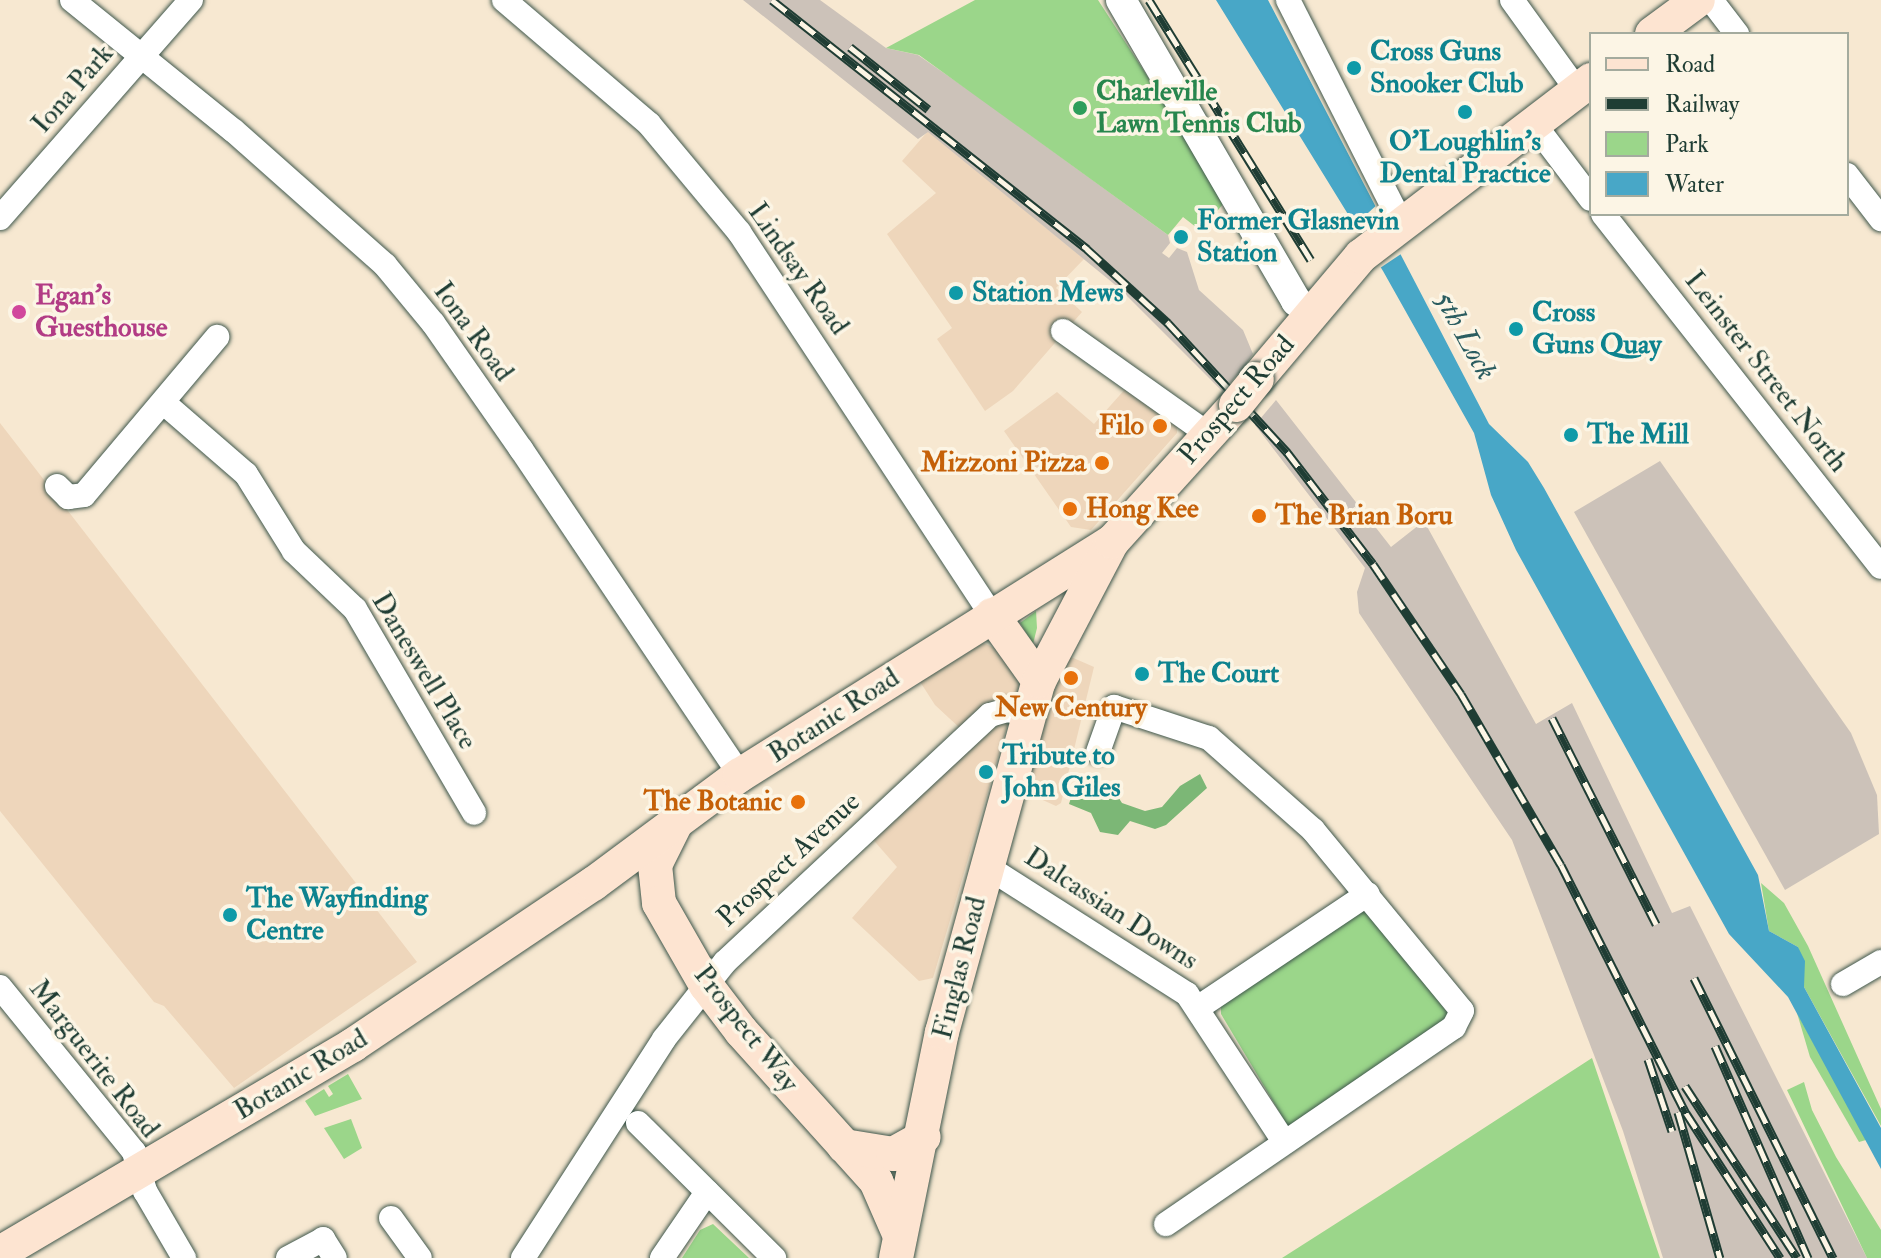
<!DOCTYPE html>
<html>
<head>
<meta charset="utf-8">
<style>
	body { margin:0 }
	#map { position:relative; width:1881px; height:1258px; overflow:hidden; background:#f7e8d1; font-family:"IM FELL Double Pica",serif }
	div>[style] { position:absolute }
	.built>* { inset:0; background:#eed6bb }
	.industrial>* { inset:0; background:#ccc2b9 }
	.green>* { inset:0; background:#9bd68a }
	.forest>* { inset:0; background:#7cb776 }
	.water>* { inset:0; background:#48a7c7 }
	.pier>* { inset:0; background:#f7e8d1 }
	.roads { filter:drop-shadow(0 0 2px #3f574c) drop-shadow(0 0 2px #3f574c) }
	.minor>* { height:24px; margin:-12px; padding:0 12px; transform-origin:12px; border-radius:12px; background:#fff }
	.tertiary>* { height:30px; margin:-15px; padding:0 15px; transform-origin:15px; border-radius:15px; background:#fff }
	.secondary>* { height:34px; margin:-17px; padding:0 17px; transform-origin:17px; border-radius:17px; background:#fde4d1 }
	.rail>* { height:9px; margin-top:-4.5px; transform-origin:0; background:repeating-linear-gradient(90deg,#fcf5e5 0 18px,#1f3d34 0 36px); box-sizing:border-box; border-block:2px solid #1f3d34 }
	.bridges { filter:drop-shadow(0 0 2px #3f574c) drop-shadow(0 0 2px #3f574c) }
	.secondary-bridge>* { height:34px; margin:-17px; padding:0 17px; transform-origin:17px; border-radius:17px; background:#fde4d1 }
	.dots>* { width:22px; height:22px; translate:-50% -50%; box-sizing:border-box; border:4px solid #fcf5e5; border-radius:50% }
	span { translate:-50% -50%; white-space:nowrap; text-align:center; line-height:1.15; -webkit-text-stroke:7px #fcf5e5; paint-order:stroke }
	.culture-label { font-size:28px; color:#0d838f; font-weight:700 }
	.left { translate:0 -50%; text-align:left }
	.street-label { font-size:28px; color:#1f3d34 }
	.leisure-label { font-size:28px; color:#27864d; font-weight:700 }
	.hotel-label { font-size:28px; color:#b23c85; font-weight:700 }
	.food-label { font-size:28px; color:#c56008; font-weight:700 }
	.right { translate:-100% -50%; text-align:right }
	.water-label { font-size:30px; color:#2b5d60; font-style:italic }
	.legend { position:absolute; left:1589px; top:32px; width:260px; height:184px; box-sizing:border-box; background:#fcf5e5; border:2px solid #a4ab9e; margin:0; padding:10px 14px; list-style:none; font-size:24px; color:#1f3d34 }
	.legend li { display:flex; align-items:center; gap:16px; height:40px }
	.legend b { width:40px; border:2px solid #a4ab9e }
</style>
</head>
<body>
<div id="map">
	<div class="built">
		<i style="clip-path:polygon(928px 131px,1084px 259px,1056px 288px,1082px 312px,1013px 391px,985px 411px,937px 339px,952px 328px,887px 234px,936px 193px,902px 161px)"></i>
		<i style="clip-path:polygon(1127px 387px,1177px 424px,1177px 433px,1091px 530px,1071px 527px,1004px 431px,1057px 392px,1094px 424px)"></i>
		<i style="clip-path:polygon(0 423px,417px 962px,234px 1088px,164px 1006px,154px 1002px,0 811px)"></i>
		<i style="clip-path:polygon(979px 641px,1008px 654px,1021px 679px,933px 978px,919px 981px,852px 918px,897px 867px,862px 827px,963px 731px,935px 705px,917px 677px)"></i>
		<i style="clip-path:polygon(1062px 653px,1094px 667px,1061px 803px,1056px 806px,1016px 788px)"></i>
	</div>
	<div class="industrial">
		<i style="clip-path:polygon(743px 0,820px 0,886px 48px,918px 55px,977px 96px,1168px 235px,1170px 243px,1162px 253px,1169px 258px,1177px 248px,1187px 252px,1199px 290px,1243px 330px,1253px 354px,1246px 364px,1223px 392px,1119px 288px,1036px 220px,928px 132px,918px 139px)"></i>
		<i style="clip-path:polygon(1276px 400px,1391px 547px,1424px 521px,1536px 724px,1572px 703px,1672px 913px,1690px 906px,1867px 1258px,1663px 1258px,1623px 1131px,1512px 840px,1359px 613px,1357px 592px,1365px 568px,1255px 425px)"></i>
		<i style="clip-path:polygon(1660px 461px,1851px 733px,1877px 795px,1879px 834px,1785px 890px,1574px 512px)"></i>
	</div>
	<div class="green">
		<i style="clip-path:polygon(975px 0,1098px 0,1227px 199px,1201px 231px,1183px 217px,1168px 235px,919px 55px,886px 48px)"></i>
		<i style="clip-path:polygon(1036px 611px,1037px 628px,1033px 644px,1020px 623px)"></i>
		<i style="clip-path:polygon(1761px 883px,1784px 903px,1808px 946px,1881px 1109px,1881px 1126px,1804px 987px,1798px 947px,1769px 931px)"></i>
		<i style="clip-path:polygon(1366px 909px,1451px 1017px,1289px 1128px,1221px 1014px,1221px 1002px)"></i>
		<i style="clip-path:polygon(1797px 1013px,1855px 1118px,1866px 1140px,1859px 1142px,1810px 1057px)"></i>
		<i style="clip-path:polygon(1592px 1058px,1660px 1258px,1282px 1258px,1387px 1191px)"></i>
		<i style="clip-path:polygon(348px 1074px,362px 1099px,315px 1116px,305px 1101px,324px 1089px,329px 1097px,333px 1094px,328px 1086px)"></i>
		<i style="clip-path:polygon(1804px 1082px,1812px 1110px,1836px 1157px,1881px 1230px,1881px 1258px,1867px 1258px,1787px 1090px)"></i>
		<i style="clip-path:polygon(351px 1119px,362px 1148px,344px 1159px,324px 1128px)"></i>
		<i style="clip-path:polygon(713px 1224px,749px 1258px,682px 1258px,700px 1230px)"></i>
	</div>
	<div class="forest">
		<i style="clip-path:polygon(1200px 774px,1207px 788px,1166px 825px,1155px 829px,1130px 821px,1118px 835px,1100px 832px,1091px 813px,1069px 804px,1078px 776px,1111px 786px,1122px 803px,1145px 811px,1162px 807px,1180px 786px)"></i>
	</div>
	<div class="water">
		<i style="clip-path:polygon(1216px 0,1268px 0,1489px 424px,1528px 462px,1544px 488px,1758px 875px,1769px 931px,1798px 947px,1805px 961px,1804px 987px,1881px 1128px,1881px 1169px,1788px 997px,1729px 934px,1516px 550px,1491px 495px,1474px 433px,1383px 271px)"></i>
	</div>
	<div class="pier">
		<i style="clip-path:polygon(1378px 204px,1404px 252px,1377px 270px,1350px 229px)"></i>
	</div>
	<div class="roads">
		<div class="minor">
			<i style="left:72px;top:0;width:208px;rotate:39deg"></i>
			<i style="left:234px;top:131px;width:202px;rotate:41.6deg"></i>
			<i style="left:385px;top:265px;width:75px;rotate:50.4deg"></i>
			<i style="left:433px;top:323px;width:154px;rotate:55.1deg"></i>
			<i style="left:521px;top:449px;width:393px;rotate:56.1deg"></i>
			<i style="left:504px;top:0;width:191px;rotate:40.5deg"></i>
			<i style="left:649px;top:124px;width:141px;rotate:50.2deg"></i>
			<i style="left:739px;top:232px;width:459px;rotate:56.6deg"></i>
			<i style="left:1288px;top:0;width:252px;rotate:63.1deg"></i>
			<i style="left:1512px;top:0;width:111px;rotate:54.2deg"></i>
			<i style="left:1711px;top:0;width:43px;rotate:52.6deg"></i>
			<i style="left:1534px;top:124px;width:94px;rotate:52.8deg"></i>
			<i style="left:1847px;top:175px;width:56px;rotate:52.3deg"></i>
			<i style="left:1603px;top:214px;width:449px;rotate:51.8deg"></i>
			<i style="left:0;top:218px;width:290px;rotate:-48.8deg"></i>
			<i style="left:1063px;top:331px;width:178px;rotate:35.4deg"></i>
			<i style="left:164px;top:403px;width:108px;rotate:40.9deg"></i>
			<i style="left:246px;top:474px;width:91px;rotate:58.1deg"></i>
			<i style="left:294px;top:551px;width:84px;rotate:43.6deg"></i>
			<i style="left:355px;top:609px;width:236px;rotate:59.7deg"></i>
			<i style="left:57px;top:486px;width:16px;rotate:45deg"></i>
			<i style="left:68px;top:497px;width:16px;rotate:-7deg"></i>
			<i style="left:84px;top:495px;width:207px;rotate:-49.9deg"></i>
			<i style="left:1098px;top:752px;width:48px;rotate:-70.4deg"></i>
			<i style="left:1114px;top:707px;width:100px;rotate:18.1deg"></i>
			<i style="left:1209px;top:738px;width:139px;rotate:41.5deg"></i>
			<i style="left:1313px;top:830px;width:234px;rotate:50.5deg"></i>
			<i style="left:1462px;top:1011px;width:18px;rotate:117deg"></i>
			<i style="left:1454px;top:1027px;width:349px;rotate:145.6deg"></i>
			<i style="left:986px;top:866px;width:238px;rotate:32.5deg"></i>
			<i style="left:1187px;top:994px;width:175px;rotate:56.7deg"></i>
			<i style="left:1843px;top:984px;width:44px;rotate:-30.1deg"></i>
			<i style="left:0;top:987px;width:213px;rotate:50.9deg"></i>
			<i style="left:134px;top:1152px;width:41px;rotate:74.2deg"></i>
			<i style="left:145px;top:1191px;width:78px;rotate:59.8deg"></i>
			<i style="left:1199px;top:1007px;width:203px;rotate:-33.8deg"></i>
			<i style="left:638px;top:1123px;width:192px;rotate:44.8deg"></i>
			<i style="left:391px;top:1218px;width:49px;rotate:54.1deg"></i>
			<i style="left:288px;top:1258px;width:40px;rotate:-28deg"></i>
			<i style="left:323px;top:1239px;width:22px;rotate:58deg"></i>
			<i style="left:523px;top:1258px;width:260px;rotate:-57.2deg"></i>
			<i style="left:664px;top:1039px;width:98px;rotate:-51.6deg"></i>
			<i style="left:725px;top:962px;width:362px;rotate:-43deg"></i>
			<i style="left:990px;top:715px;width:18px;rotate:-16deg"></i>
			<i style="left:1007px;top:710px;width:20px;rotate:11deg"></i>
			<i style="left:662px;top:1258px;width:80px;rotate:-55.7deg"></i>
		</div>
		<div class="tertiary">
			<i style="left:1121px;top:0;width:348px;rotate:59.8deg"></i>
			<i style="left:1296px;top:301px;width:21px;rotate:39deg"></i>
		</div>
		<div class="secondary">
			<i style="left:1652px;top:34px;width:57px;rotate:-36.5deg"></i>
			<i style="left:1257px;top:379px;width:161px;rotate:-49.8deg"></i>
			<i style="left:1361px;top:256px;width:290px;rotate:-37.4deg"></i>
			<i style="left:992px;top:615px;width:81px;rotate:54.5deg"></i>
			<i style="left:674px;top:827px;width:42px;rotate:116.6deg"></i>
			<i style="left:655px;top:865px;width:38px;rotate:84deg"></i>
			<i style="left:659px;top:903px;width:95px;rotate:60.2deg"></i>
			<i style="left:706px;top:985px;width:58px;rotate:52.7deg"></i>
			<i style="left:741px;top:1031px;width:202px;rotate:48deg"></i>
			<i style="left:876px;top:1181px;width:60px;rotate:66.4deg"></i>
			<i style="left:844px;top:1146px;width:50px;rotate:9.3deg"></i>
			<i style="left:893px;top:1154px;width:35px;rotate:-29deg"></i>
			<i style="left:0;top:1253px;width:410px;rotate:-30.5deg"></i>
			<i style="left:353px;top:1045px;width:289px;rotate:-33.9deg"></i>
			<i style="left:593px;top:884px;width:183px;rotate:-36.6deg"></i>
			<i style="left:740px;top:775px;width:439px;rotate:-32.1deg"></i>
			<i style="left:896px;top:1258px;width:231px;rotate:-78.5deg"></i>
			<i style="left:942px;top:1032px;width:364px;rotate:-74.6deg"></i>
			<i style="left:1039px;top:681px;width:157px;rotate:-62.3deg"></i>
			<i style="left:1112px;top:542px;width:185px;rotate:-47.9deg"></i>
		</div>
	</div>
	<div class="rail">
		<i style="left:772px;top:0;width:402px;rotate:38.3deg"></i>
		<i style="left:1087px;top:249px;width:110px;rotate:42.4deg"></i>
		<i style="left:1168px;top:323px;width:176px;rotate:47.3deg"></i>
		<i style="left:1287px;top:452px;width:141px;rotate:52.5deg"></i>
		<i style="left:1373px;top:564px;width:157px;rotate:55.9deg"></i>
		<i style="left:1461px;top:694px;width:198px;rotate:59.7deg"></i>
		<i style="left:1561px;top:865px;width:278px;rotate:63.3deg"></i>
		<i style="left:1686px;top:1113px;width:173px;rotate:57deg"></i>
		<i style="left:1149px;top:0;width:306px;rotate:58.1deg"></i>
		<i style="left:850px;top:47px;width:100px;rotate:38.5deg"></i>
		<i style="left:1552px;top:718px;width:231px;rotate:63.2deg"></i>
		<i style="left:1694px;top:978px;width:313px;rotate:63.6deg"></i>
		<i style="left:1715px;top:1046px;width:232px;rotate:66.3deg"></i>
		<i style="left:1648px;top:1059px;width:76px;rotate:71.6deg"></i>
		<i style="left:1685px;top:1086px;width:205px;rotate:56.9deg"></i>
		<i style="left:1678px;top:1112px;width:152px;rotate:74deg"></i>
	</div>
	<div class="bridges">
		<div class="secondary-bridge">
			<i style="left:1236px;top:405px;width:33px;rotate:-51deg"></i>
		</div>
	</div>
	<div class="dots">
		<i style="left:1354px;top:68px;background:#0f9aa8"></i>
		<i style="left:1080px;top:108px;background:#2e9e5b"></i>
		<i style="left:1465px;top:112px;background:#0f9aa8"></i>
		<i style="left:1181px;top:237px;background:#0f9aa8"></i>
		<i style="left:956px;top:293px;background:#0f9aa8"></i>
		<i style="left:19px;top:312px;background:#d1479c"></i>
		<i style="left:1516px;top:329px;background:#0f9aa8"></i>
		<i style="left:1160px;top:426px;background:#e8710a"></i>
		<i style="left:1571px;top:435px;background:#0f9aa8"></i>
		<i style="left:1102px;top:463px;background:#e8710a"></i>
		<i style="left:1070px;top:509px;background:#e8710a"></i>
		<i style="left:1259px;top:516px;background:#e8710a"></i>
		<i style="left:1142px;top:674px;background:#0f9aa8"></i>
		<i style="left:1071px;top:678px;background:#e8710a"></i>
		<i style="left:986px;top:772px;background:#0f9aa8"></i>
		<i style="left:798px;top:802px;background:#e8710a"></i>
		<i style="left:230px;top:915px;background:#0f9aa8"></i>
	</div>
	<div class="culture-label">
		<span class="left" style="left:1370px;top:68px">Cross Guns<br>Snooker Club</span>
		<span style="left:1465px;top:158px">O'Loughlin's<br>Dental Practice</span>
		<span class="left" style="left:1197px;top:237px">Former Glasnevin<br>Station</span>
		<span class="left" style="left:972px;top:293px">Station Mews</span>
		<span class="left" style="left:1532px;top:329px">Cross<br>Guns Quay</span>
		<span class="left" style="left:1587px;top:435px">The Mill</span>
		<span class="left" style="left:1158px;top:674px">The Court</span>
		<span class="left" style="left:1002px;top:772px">Tribute to<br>John Giles</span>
		<span class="left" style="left:246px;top:915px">The Wayfinding<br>Centre</span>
	</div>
	<div class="street-label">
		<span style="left:73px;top:89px;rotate:-49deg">Iona Park</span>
		<span style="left:798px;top:269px;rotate:55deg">Lindsay Road</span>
		<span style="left:473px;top:332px;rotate:54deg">Iona Road</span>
		<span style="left:1766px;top:372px;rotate:52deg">Leinster Street North</span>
		<span style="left:1237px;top:400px;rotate:-49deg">Prospect Road</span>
		<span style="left:424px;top:671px;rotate:59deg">Daneswell Place</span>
		<span style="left:834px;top:716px;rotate:-33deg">Botanic Road</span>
		<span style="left:789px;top:860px;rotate:-43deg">Prospect Avenue</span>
		<span style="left:1111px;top:909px;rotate:33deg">Dalcassian Downs</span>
		<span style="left:960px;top:968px;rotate:-76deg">Finglas Road</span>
		<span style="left:746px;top:1029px;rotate:52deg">Prospect Way</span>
		<span style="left:94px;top:1059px;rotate:52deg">Marguerite Road</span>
		<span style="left:301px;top:1075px;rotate:-31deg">Botanic Road</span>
	</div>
	<div class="leisure-label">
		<span class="left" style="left:1096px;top:108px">Charleville<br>Lawn Tennis Club</span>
	</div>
	<div class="hotel-label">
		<span class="left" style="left:35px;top:312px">Egan's<br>Guesthouse</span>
	</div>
	<div class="food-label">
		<span class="right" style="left:1144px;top:426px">Filo</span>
		<span class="right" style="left:1086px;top:463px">Mizzoni Pizza</span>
		<span class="left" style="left:1086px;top:509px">Hong Kee</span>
		<span class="left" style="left:1275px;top:516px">The Brian Boru</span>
		<span style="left:1071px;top:708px">New Century</span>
		<span class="right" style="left:782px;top:802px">The Botanic</span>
	</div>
	<div class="water-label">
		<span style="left:1465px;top:336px;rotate:61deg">5th Lock</span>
	</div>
	<ul class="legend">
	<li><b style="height:10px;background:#fde4d1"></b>Road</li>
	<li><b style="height:10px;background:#1f3d34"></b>Railway</li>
	<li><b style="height:22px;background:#9bd68a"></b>Park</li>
	<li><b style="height:22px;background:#48a7c7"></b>Water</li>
	</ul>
</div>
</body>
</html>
